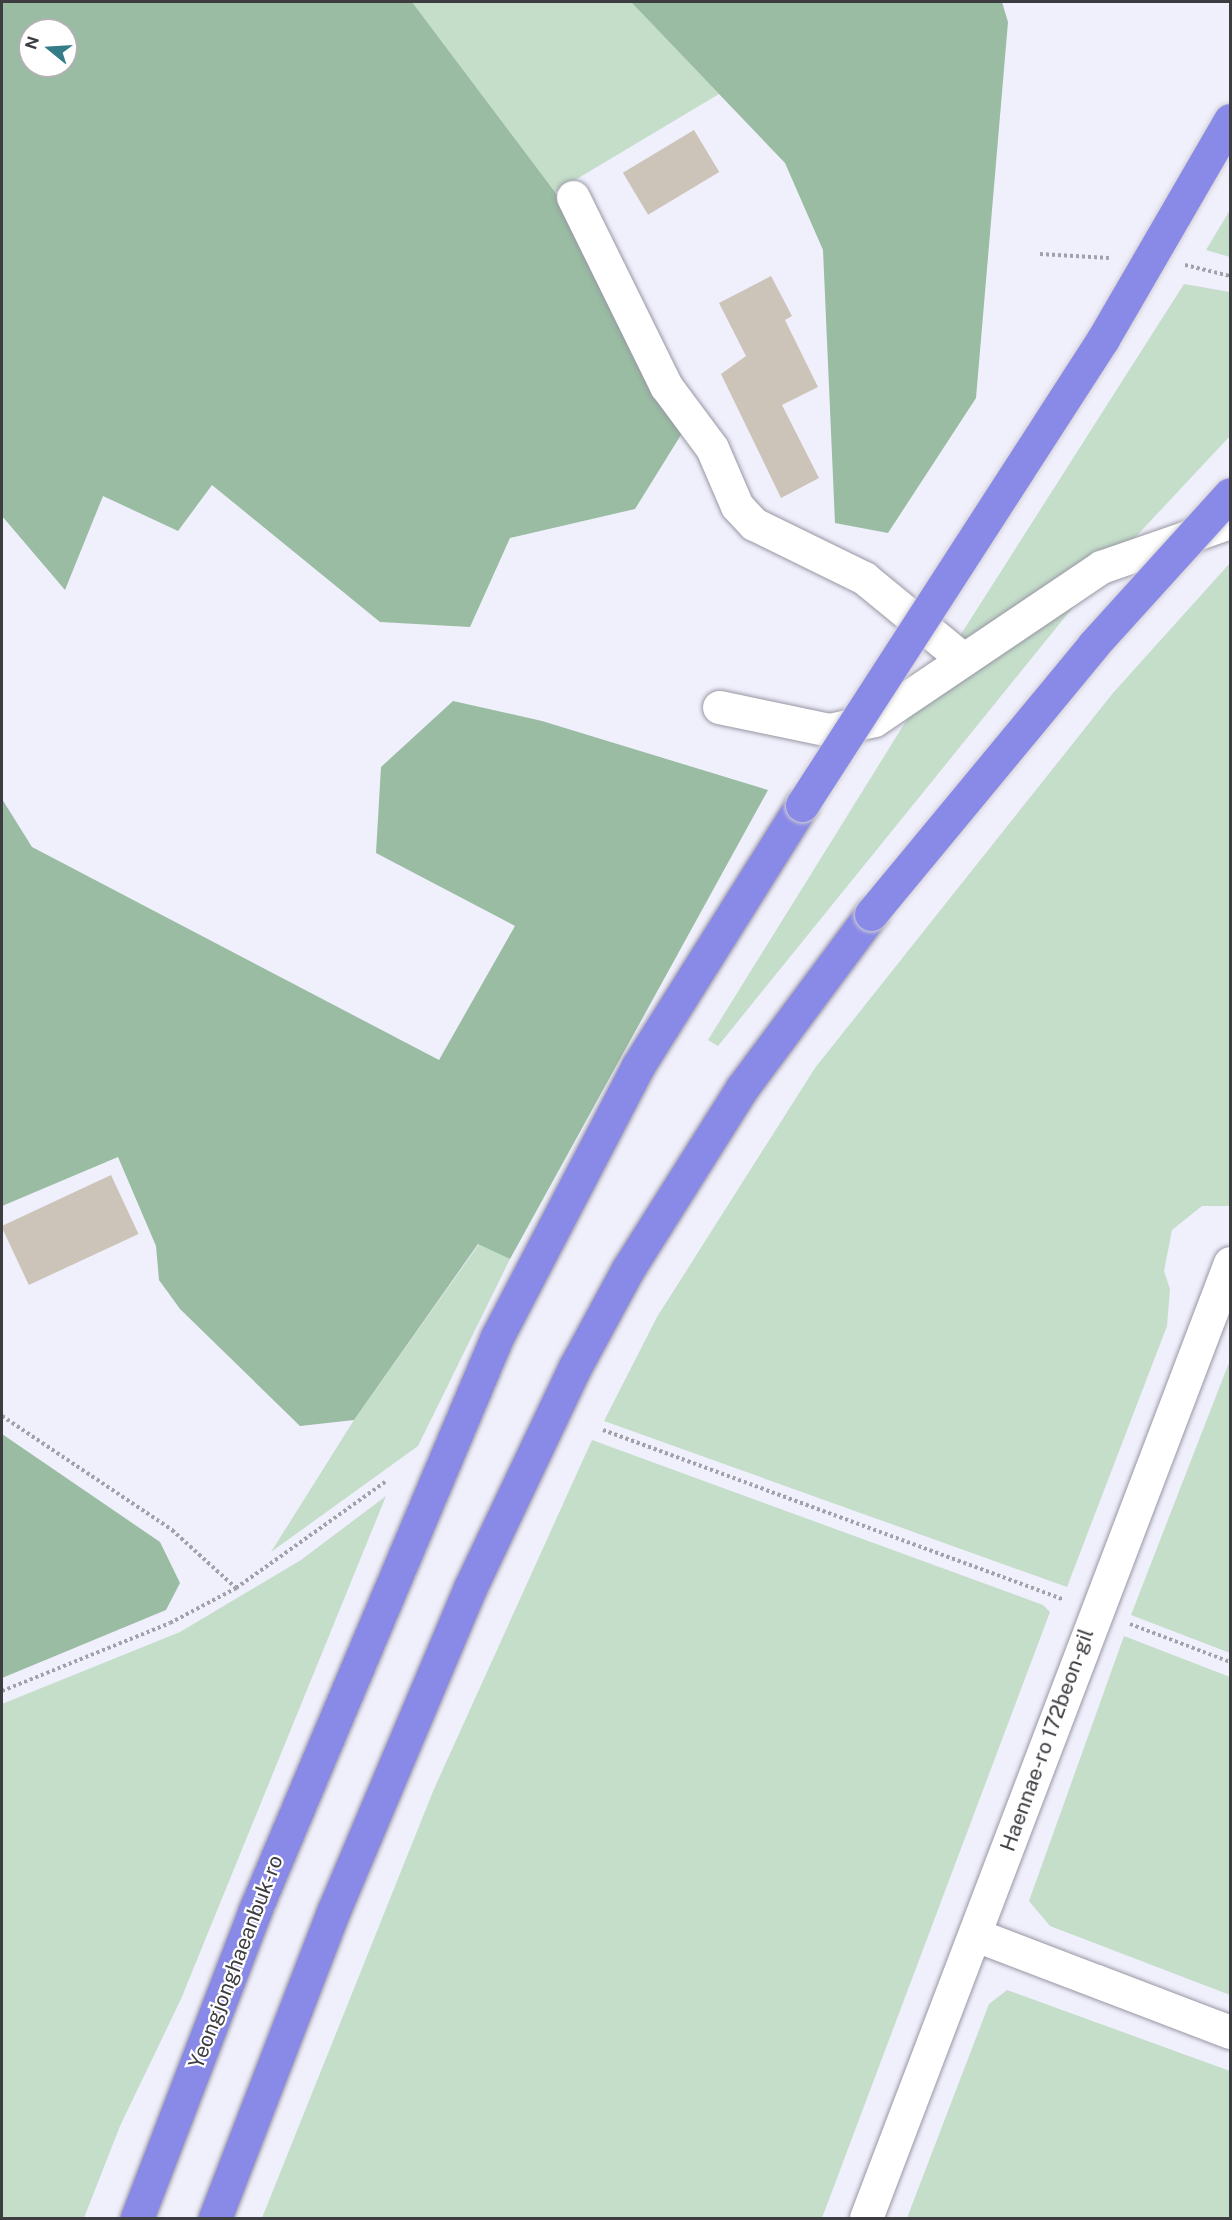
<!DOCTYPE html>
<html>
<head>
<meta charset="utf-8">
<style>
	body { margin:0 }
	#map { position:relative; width:1232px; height:2220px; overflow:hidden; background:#f0effc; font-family:"Public Sans",sans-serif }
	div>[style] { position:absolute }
	.green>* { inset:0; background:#c4deca }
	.forest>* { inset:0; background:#99bca2 }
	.building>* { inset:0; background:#ccc3b9; transform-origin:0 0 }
	.path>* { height:4px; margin-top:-2px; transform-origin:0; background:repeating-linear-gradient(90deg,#a2a1aa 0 3px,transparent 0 6px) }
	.roads { filter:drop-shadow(0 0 2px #9897a3) drop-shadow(0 0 2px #9897a3) }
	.minor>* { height:33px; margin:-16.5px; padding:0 16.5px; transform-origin:16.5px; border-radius:16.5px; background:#fff }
	.highway>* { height:33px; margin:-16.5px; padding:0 16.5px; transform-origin:16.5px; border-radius:16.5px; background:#8989e8 }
	.bridges { filter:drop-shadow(0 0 2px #d0d0d1) drop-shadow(0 0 2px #d0d0d1) }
	.highway-bridge>* { height:33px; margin:-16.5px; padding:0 16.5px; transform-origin:16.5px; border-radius:16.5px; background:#8989e8 }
	span { translate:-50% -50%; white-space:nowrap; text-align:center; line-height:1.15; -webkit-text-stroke:4.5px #fff; paint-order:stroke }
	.street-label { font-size:21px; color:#3d3c41 }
	.frame { position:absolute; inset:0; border:3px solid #3d3c41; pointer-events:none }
	.north { position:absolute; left:18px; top:18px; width:60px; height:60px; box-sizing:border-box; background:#fff; border:2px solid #b1b1b3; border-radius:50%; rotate:288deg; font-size:16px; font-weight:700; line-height:24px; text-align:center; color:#3d3c41 }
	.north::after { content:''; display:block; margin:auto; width:21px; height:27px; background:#347c86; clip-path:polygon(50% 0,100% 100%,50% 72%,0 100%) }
</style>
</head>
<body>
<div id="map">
	<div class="green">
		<i style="clip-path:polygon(412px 2px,631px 2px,719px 94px,555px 192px)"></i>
		<i style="clip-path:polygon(1230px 210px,1230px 257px,1206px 250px)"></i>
		<i style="clip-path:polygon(1184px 284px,1230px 292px,1230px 436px,1127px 546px,964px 647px,956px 642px)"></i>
		<i style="clip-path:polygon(1230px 563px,1230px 1206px,1202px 1206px,1172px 1230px,1164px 1271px,1170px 1289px,1167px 1326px,1067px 1587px,604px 1421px,657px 1317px,815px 1068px,1113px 693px)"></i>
		<i style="clip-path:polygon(1090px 586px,718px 1046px,708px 1040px,916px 705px)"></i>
		<i style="clip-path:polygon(479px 1244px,510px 1259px,418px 1446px,271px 1552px,354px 1420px)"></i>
		<i style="clip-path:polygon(1230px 1360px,1230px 1653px,1131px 1615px)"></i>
		<i style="clip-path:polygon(592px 1440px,1043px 1605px,1050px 1612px,822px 2218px,262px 2218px,434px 1789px)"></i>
		<i style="clip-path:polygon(386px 1496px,181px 1999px,120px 2126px,84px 2218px,2px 2218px,2px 1704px,180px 1632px,301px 1560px)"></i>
		<i style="clip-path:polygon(1124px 1636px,1230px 1677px,1230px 1995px,1050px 1926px,1029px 1901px)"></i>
		<i style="clip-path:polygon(1007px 1990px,1230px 2071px,1230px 2218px,907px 2218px,989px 2004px)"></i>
	</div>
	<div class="forest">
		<i style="clip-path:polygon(evenodd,2px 2px,412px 2px,555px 192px,684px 430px,635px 509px,510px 538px,470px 627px,380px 622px,212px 485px,178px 531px,103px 496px,65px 590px,2px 516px,2px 2px,30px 30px,66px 30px,66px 66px,30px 66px,30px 30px)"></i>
		<i style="clip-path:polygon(631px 2px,1002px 2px,1008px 22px,976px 398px,888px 533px,835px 523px,823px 250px,785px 163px)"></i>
		<i style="clip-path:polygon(453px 701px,542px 721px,768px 790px,510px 1259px,478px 1244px,354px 1420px,300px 1426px,180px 1309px,159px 1280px,156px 1246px,118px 1157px,2px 1206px,2px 799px,32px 847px,439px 1060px,515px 926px,376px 853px,381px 767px)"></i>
		<i style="clip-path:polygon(2px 1434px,160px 1542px,180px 1583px,166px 1610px,2px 1678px)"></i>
	</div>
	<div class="building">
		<i style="left:694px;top:130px;width:49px;height:83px;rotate:59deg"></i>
		<i style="clip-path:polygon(771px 276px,792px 316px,785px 320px,818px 387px,782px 405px,819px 478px,781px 498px,721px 374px,746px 356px,719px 303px)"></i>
		<i style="left:111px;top:1175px;width:65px;height:121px;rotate:65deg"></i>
	</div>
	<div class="path">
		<i style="left:1040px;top:254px;width:69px;rotate:3.3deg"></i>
		<i style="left:1185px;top:265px;width:46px;rotate:13.7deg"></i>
		<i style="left:2px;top:1416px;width:205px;rotate:33.8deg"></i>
		<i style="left:172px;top:1530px;width:86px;rotate:42.2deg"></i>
		<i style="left:603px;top:1430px;width:491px;rotate:20.2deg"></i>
		<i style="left:1130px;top:1624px;width:107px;rotate:20.8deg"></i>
		<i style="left:2px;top:1691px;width:181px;rotate:-22deg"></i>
		<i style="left:170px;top:1623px;width:75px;rotate:-27.9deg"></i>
		<i style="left:236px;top:1588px;width:183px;rotate:-35.4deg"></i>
	</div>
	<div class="roads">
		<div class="minor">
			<i style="left:573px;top:197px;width:211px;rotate:63.8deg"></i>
			<i style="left:666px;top:386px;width:77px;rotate:53.4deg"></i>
			<i style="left:712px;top:448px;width:63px;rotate:66.7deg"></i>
			<i style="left:737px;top:506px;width:25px;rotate:47deg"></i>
			<i style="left:754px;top:524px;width:123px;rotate:26.1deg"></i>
			<i style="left:864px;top:578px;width:128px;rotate:39.3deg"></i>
			<i style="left:719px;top:707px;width:112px;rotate:11.8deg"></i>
			<i style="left:829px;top:730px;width:46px;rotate:-12.5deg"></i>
			<i style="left:874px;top:720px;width:274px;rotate:-34deg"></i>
			<i style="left:1101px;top:567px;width:137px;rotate:-19.2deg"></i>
			<i style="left:976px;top:1935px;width:272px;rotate:20.9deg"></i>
			<i style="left:866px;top:2218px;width:1022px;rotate:-69.14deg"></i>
		</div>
		<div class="highway">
			<i style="left:137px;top:2218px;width:330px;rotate:-69deg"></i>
			<i style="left:255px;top:1910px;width:622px;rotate:-67.1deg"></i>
			<i style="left:497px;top:1337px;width:305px;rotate:-62.5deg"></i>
			<i style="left:638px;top:1066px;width:308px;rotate:-57.9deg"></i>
			<i style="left:215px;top:2218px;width:330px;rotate:-68.9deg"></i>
			<i style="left:334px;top:1910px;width:350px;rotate:-67.1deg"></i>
			<i style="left:470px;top:1588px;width:245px;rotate:-64.6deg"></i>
			<i style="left:575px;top:1367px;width:111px;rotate:-61.6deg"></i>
			<i style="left:628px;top:1269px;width:214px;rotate:-57.8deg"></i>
			<i style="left:742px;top:1088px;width:217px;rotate:-53.4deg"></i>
		</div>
	</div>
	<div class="bridges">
		<div class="highway-bridge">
			<i style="left:802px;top:805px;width:555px;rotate:-57.14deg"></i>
			<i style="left:1103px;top:339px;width:253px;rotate:-59.9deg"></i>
			<i style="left:871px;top:914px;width:350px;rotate:-50.4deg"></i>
			<i style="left:1094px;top:644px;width:202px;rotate:-47.8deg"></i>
		</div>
	</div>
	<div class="street-label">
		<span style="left:1047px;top:1740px;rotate:-70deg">Haennae-ro 172beon-gil</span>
		<span style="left:236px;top:1962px;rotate:-69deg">Yeongjonghaeanbuk-ro</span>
	</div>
	<div class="frame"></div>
	<div class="north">N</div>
</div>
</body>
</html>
